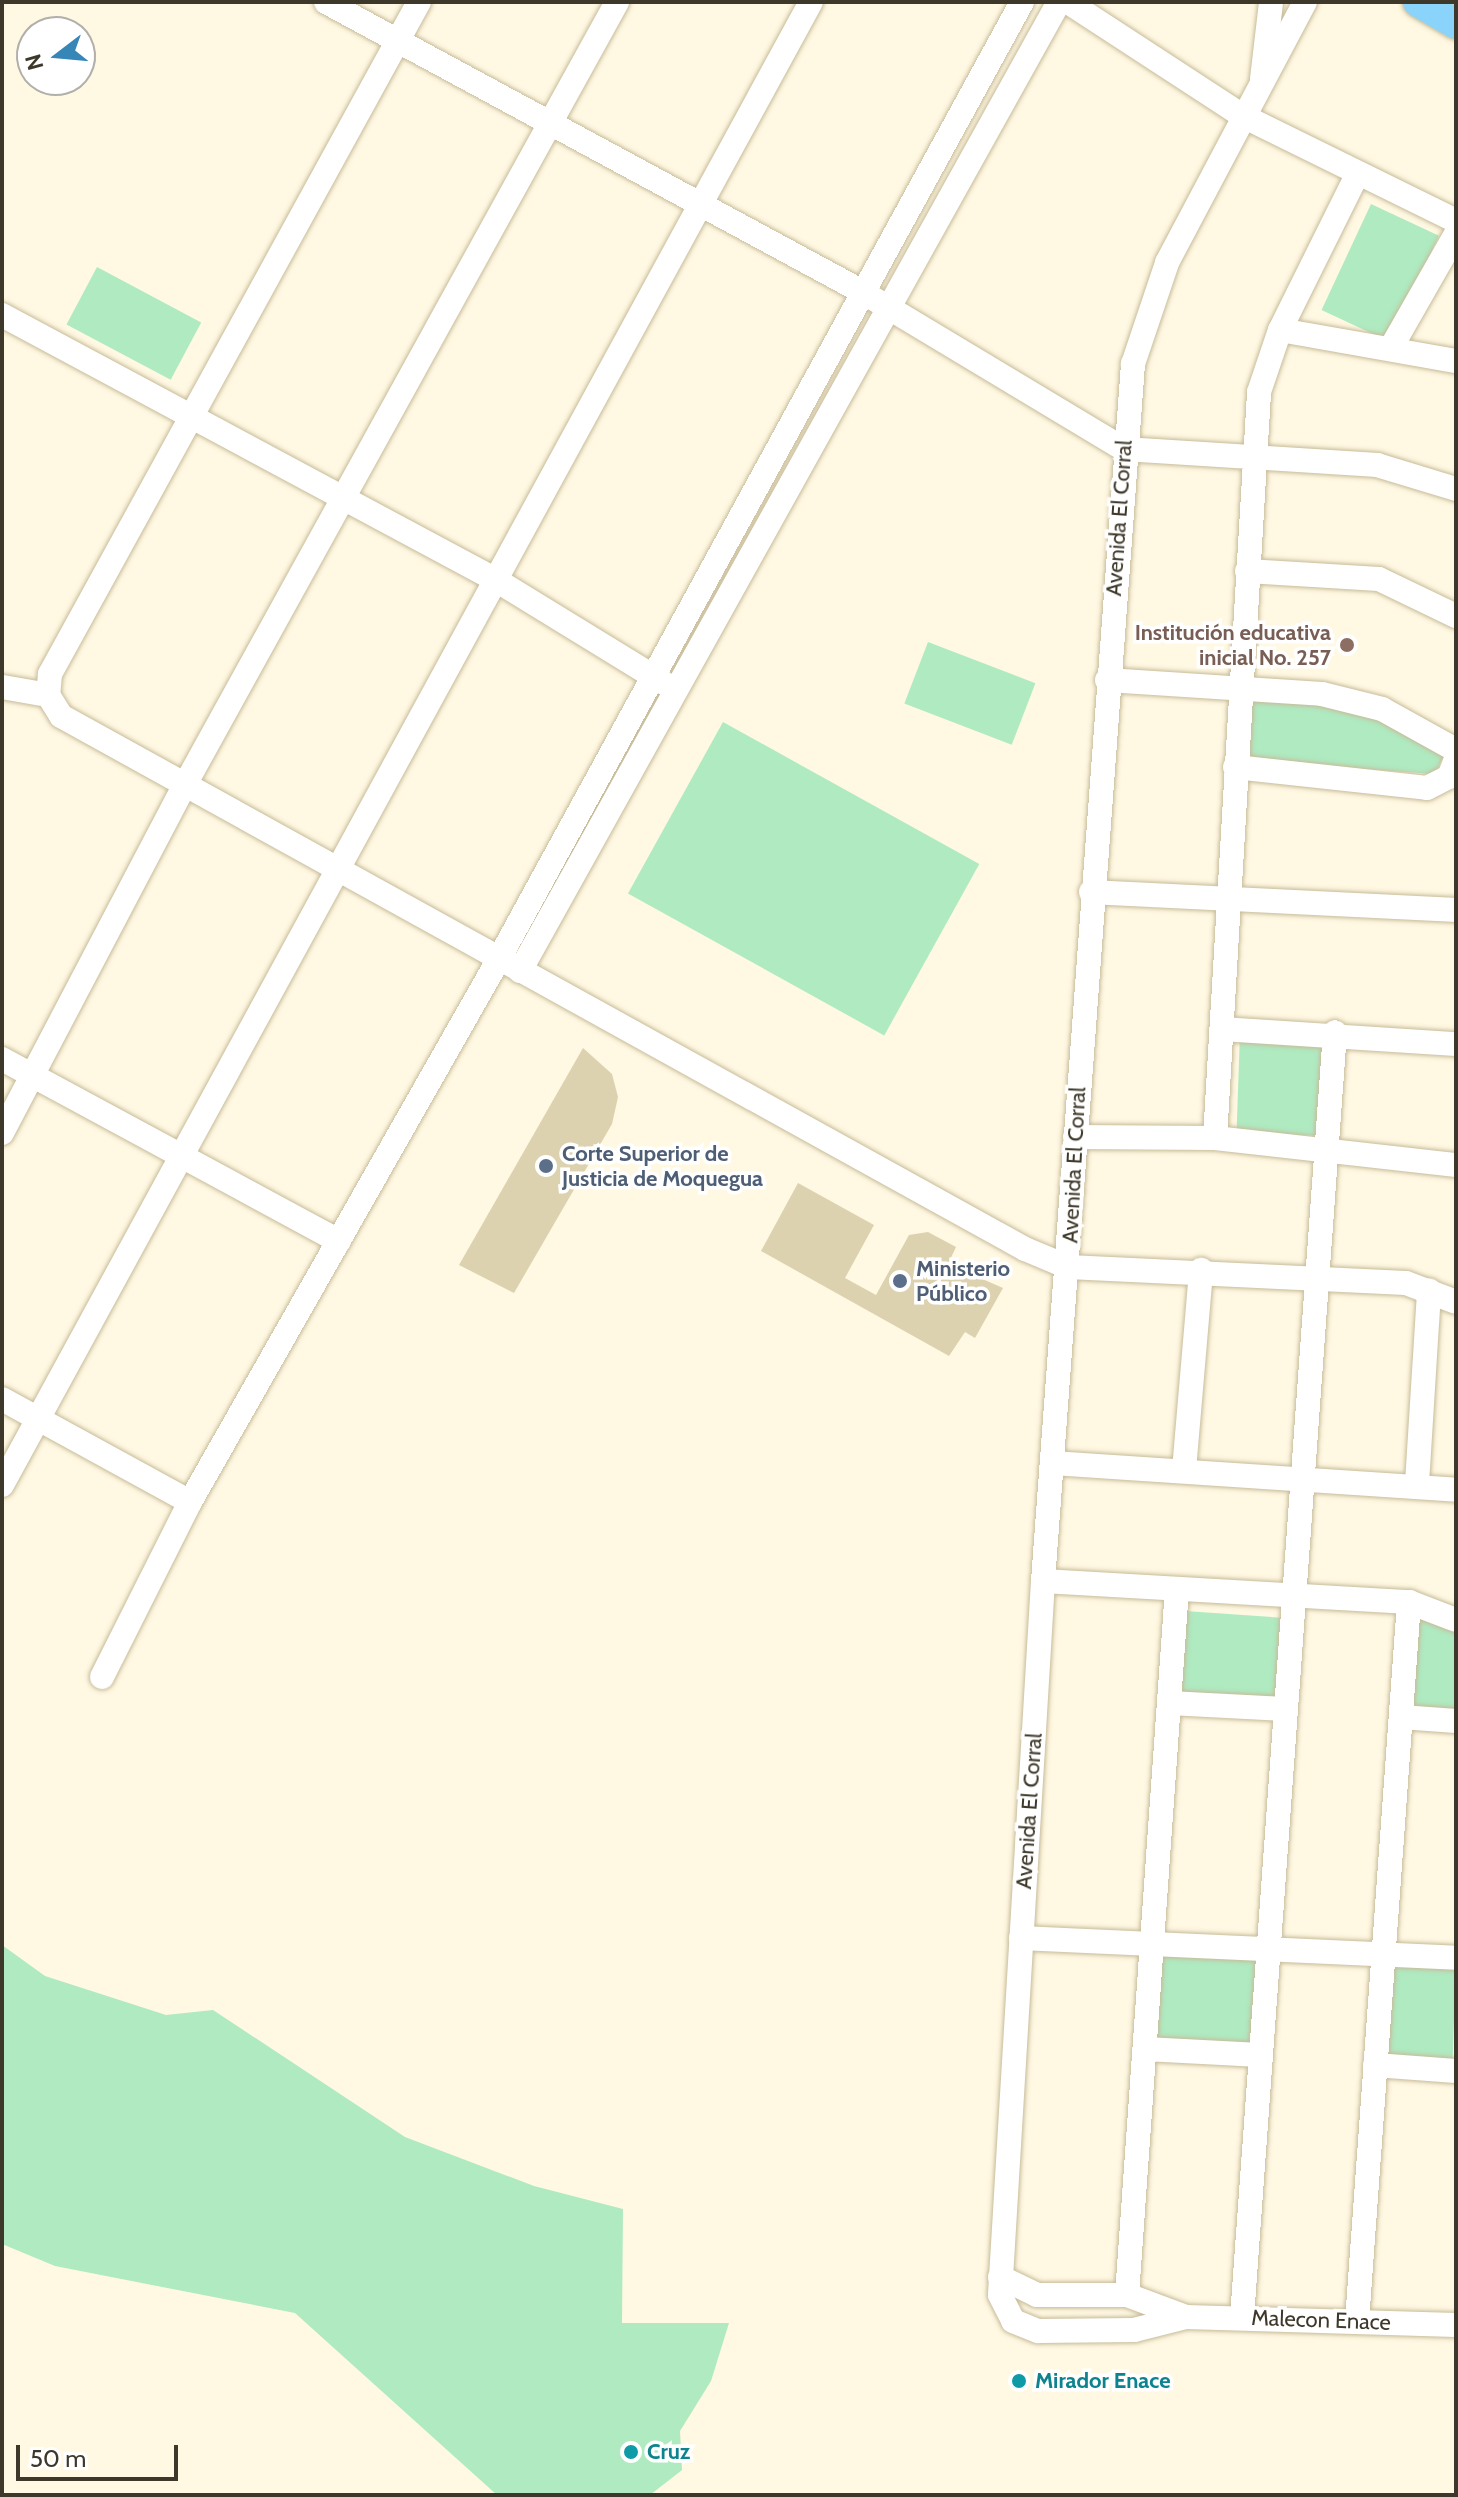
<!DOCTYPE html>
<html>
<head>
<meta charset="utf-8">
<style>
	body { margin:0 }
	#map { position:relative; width:1458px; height:2497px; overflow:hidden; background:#fff8e2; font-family:Cabin,sans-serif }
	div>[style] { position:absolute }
	.green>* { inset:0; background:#afeac1; transform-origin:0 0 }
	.building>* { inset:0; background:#ddd2af }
	.roads { filter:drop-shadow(0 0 2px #c7bb99) drop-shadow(0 0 2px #c7bb99) }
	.minor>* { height:24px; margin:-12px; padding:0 12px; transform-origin:12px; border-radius:12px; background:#fff }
	.major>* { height:30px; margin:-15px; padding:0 15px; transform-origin:15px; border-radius:15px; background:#8ad4fb }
	.dots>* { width:22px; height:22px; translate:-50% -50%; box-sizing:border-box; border:4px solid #fff; border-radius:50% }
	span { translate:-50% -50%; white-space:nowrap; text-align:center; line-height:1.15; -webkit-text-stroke:7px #fff; paint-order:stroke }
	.street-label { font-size:22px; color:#3d382a }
	.education-label { font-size:22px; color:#785e54; font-weight:700 }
	.right { translate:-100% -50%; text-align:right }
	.service-label { font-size:22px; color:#4e5e75; font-weight:700 }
	.left { translate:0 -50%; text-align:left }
	.culture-label { font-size:22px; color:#0d838f; font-weight:700 }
	.frame { position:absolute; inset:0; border:4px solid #3d382a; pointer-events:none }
	.north { position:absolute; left:16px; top:16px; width:80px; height:80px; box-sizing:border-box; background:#fff; border:2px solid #b1afaa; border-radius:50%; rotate:254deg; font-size:22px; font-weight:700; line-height:32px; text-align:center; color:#3d382a }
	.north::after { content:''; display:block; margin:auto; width:28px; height:36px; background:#3687b8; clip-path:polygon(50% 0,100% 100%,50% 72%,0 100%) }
	.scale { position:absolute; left:16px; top:2445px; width:162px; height:36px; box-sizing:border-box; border:4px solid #3d382a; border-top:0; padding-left:10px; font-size:24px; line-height:28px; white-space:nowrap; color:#3d382a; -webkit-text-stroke:6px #fff; paint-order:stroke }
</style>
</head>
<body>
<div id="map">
	<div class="green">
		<i style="left:1371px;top:204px;width:75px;height:117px;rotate:25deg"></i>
		<i style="left:97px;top:267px;width:118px;height:65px;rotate:28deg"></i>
		<i style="left:928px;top:642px;width:115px;height:66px;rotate:21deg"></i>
		<i style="clip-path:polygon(1247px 695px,1351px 705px,1446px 751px,1435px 774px,1243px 761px)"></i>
		<i style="left:723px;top:722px;width:293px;height:196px;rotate:29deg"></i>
		<i style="left:1240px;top:1033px;width:84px;height:100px;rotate:2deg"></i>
		<i style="clip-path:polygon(1413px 1610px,1456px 1629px,1456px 1712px,1407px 1709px)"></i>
		<i style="left:1185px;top:1611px;width:96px;height:82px;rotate:4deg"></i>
		<i style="clip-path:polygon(2px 1945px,45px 1976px,166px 2015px,213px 2010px,405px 2137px,534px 2186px,623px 2209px,622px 2323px,729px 2323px,711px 2381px,680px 2431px,682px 2470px,650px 2495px,497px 2495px,295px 2313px,55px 2266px,2px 2244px)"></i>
		<i style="left:1159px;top:1947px;width:102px;height:95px;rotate:3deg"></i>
		<i style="left:1388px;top:1962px;width:68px;height:96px;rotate:2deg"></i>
	</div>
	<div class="building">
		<i style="clip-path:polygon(583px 1048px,612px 1074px,618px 1097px,612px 1124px,514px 1293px,459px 1265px)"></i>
		<i style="clip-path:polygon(798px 1183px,874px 1225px,845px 1278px,876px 1295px,909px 1235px,928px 1232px,956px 1247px,948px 1264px,1003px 1288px,975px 1338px,965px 1332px,949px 1356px,761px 1251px)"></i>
	</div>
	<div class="roads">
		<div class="minor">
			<i style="left:326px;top:2px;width:606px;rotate:28.38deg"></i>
			<i style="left:859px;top:290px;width:309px;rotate:31deg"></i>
			<i style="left:1124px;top:449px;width:254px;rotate:3.6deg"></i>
			<i style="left:1377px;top:465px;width:83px;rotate:16.9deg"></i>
			<i style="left:419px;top:2px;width:767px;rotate:118.77deg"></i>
			<i style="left:50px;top:674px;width:21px;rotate:95deg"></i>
			<i style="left:48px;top:695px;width:25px;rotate:58deg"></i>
			<i style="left:61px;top:716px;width:1102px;rotate:28.94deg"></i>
			<i style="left:1025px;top:1249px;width:47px;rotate:22.7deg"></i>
			<i style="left:1068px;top:1267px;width:338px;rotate:2.7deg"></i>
			<i style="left:1406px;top:1283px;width:53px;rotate:20.8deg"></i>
			<i style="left:1068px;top:2px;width:209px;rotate:33.1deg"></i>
			<i style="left:1243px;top:116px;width:237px;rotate:26.2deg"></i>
			<i style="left:1305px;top:2px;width:295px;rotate:117.9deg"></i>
			<i style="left:1167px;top:263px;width:107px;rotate:108.6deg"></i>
			<i style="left:1133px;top:364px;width:1220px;rotate:94.23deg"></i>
			<i style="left:1043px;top:1581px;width:715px;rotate:93.45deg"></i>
			<i style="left:1000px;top:2295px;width:29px;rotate:63deg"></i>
			<i style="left:1013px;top:2321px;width:27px;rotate:22deg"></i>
			<i style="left:1038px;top:2331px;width:96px;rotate:-0.6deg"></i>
			<i style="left:1134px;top:2330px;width:54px;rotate:-14deg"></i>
			<i style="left:1186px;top:2317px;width:270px;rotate:1.7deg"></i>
			<i style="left:1262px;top:79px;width:78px;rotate:-83.3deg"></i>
			<i style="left:2px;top:315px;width:561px;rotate:28.21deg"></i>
			<i style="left:496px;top:580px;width:197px;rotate:31.5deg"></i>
			<i style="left:1280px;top:330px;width:179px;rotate:10deg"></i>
			<i style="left:1392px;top:346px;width:129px;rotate:-60.3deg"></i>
			<i style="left:1247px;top:571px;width:132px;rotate:3.5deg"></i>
			<i style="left:1379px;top:579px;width:85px;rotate:25.7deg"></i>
			<i style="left:1107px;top:680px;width:215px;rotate:3.7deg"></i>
			<i style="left:1322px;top:694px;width:62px;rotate:14deg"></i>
			<i style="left:1382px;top:709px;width:85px;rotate:29deg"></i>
			<i style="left:2px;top:687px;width:47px;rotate:9.9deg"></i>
			<i style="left:1235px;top:767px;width:193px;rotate:6.2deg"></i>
			<i style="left:1427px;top:788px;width:25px;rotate:-27deg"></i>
			<i style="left:1449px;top:777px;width:19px;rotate:-69deg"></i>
			<i style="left:1091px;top:892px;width:365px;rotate:2.8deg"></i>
			<i style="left:520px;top:971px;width:1109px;rotate:-60.92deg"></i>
			<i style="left:1222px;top:1029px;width:234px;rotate:3.7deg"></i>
			<i style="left:2px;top:1059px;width:383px;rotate:28.4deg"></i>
			<i style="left:2px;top:1133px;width:398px;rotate:-62.3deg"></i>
			<i style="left:187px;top:781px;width:890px;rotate:-61.1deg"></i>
			<i style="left:1075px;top:1137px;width:140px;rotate:0.4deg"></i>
			<i style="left:1215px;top:1138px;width:243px;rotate:6.4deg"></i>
			<i style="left:1215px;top:1138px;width:747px;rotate:-86.62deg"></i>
			<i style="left:1259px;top:392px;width:65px;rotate:-71.3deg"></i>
			<i style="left:1280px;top:330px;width:175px;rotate:-63.6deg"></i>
			<i style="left:2px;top:1399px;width:214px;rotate:28.7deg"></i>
			<i style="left:1053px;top:1463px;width:404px;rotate:3.8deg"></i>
			<i style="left:1184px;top:1470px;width:201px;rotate:-85.1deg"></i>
			<i style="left:1417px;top:1483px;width:193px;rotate:-86.4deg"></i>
			<i style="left:2px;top:1485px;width:1689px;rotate:-61.39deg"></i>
			<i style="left:1043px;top:1581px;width:367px;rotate:3.3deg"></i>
			<i style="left:1409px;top:1602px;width:50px;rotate:21deg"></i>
			<i style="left:102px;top:1677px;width:196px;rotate:-63.3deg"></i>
			<i style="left:190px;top:1502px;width:627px;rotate:-60.37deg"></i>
			<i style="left:500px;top:957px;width:1088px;rotate:-61.34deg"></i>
			<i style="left:1169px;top:1703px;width:116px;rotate:3deg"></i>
			<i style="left:1401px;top:1717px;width:55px;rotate:4.2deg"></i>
			<i style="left:1021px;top:1938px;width:435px;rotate:2.6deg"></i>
			<i style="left:1145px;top:2049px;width:115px;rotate:3deg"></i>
			<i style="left:1375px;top:2065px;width:81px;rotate:4.2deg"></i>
			<i style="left:1000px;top:2277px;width:41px;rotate:25.9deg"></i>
			<i style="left:1037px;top:2295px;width:90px"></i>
			<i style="left:1127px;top:2295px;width:63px;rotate:20.4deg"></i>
			<i style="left:1127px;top:2295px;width:708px;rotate:-85.95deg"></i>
			<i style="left:1242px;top:2317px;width:1288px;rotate:-85.86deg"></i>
			<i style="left:1357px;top:2321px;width:721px;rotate:-85.86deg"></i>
		</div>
		<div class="major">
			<i style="left:1418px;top:2px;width:44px;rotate:30.1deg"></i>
		</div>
	</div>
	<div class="dots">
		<i style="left:1347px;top:645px;background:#8d6e63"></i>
		<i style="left:546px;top:1166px;background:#5c6f8a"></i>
		<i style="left:900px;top:1281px;background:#5c6f8a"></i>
		<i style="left:1019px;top:2381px;background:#0f9aa8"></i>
		<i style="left:631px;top:2452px;background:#0f9aa8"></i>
	</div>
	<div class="street-label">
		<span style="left:1119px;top:518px;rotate:-86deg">Avenida El Corral</span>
		<span style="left:1074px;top:1165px;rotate:-87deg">Avenida El Corral</span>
		<span style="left:1029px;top:1811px;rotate:-86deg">Avenida El Corral</span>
		<span style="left:1321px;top:2320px;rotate:2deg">Malecon Enace</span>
	</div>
	<div class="education-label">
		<span class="right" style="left:1331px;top:645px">Institución educativa<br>inicial No. 257</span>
	</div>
	<div class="service-label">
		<span class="left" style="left:562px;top:1166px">Corte Superior de<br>Justicia de Moquegua</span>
		<span class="left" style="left:916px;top:1281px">Ministerio<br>Público</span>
	</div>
	<div class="culture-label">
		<span class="left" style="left:1035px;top:2381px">Mirador Enace</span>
		<span class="left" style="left:647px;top:2452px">Cruz</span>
	</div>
	<div class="frame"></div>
	<div class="north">N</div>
	<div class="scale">50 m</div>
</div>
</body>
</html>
